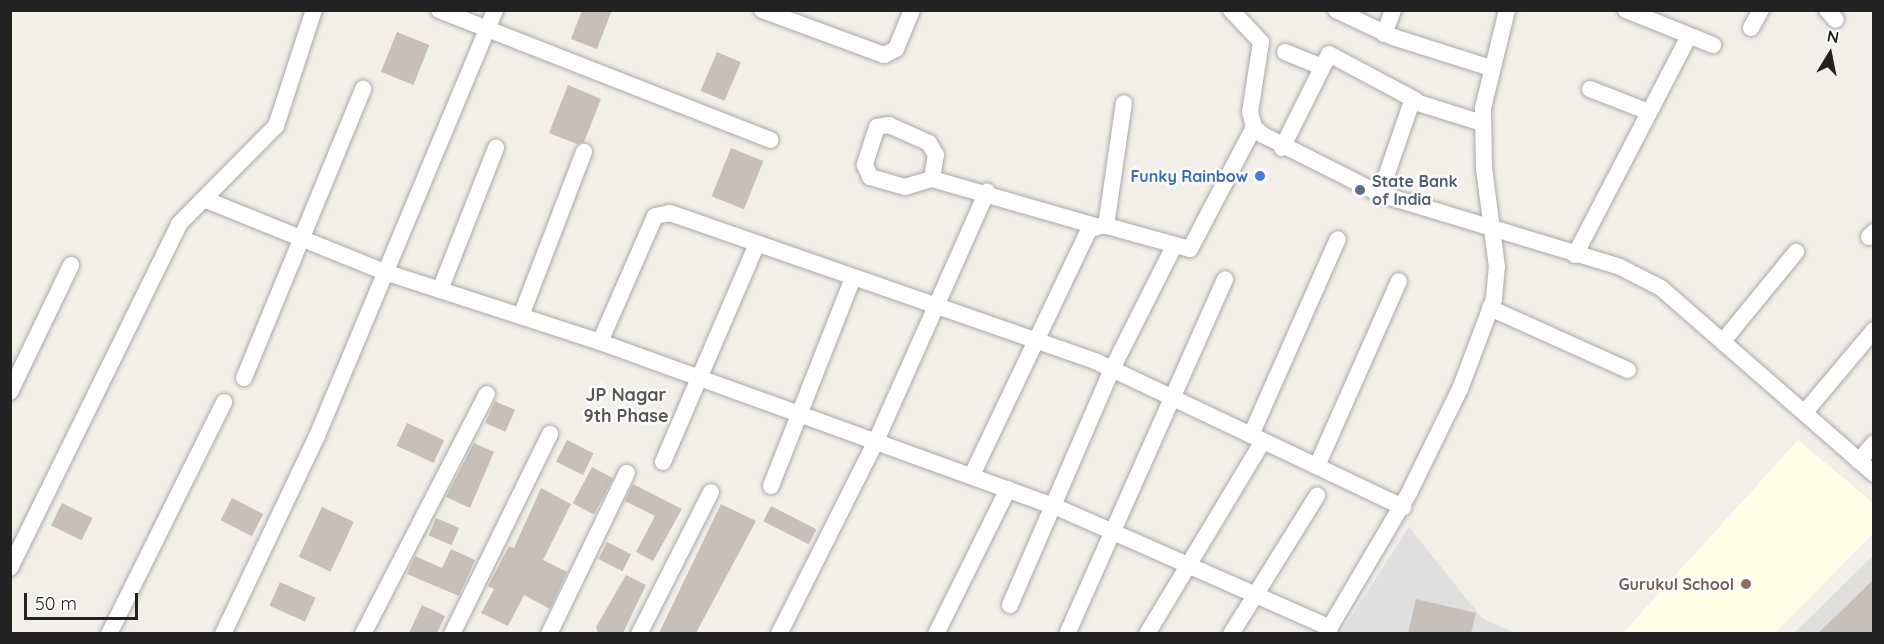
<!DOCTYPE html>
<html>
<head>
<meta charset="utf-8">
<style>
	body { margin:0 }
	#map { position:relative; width:1884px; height:644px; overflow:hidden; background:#f2efe9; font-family:Quicksand,sans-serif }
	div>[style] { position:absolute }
	.residential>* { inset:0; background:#e0dfdf }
	.education>* { inset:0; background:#ffffe5 }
	.building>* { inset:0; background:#c7bfb8; transform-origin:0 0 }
	.roads { filter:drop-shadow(0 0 2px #a9a9a9) drop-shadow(0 0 2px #a9a9a9) }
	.minor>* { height:16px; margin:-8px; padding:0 8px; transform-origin:8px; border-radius:8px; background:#fff }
	.dots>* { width:16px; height:16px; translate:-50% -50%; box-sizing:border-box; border:3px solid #fff; border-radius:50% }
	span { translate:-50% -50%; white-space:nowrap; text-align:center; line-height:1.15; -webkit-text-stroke:5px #fff; paint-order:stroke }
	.shop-label { font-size:16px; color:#366cbe; font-weight:700 }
	.right { translate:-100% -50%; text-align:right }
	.service-label { font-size:16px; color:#4e5e75; font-weight:700 }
	.left { translate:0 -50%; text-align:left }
	.education-label { font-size:16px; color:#785e54; font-weight:700 }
	.neighbourhood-label { font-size:18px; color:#555; font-weight:700 }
	.frame { position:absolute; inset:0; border:12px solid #222; pointer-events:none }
	.north { position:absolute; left:1800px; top:24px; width:60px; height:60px; -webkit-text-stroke:4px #fff; paint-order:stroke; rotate:10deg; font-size:16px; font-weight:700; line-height:24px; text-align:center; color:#222 }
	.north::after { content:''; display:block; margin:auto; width:21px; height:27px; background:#222; clip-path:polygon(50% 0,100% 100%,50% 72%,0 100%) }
	.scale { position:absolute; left:24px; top:593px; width:114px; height:27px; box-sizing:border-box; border:3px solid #222; border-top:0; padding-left:8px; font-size:18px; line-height:21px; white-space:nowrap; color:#222; -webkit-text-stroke:4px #fff; paint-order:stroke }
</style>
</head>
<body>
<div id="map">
	<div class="residential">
		<i style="clip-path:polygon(1409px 527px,1482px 618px,1515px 633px,1340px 634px)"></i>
		<i style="clip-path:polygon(1873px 556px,1873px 633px,1794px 633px)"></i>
	</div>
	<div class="education">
		<i style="clip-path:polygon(1798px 440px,1873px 503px,1873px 534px,1775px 633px,1623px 633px)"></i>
	</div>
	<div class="building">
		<i style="clip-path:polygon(582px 10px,612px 10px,597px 49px,571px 39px)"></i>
		<i style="left:397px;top:32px;width:35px;height:43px;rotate:22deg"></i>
		<i style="left:717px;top:52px;width:26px;height:42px;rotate:23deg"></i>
		<i style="clip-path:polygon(568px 85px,601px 99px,584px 142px,577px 144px,549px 133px)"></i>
		<i style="left:731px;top:148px;width:35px;height:52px;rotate:22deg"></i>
		<i style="left:495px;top:401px;width:22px;height:24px;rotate:24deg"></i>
		<i style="left:407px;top:423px;width:41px;height:25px;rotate:25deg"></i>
		<i style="left:567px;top:440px;width:30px;height:24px;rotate:27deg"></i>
		<i style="clip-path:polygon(474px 443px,494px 452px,470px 508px,446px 497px)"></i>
		<i style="left:592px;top:467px;width:24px;height:41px;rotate:28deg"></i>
		<i style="clip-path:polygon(633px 484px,682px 509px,653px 561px,636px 552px,655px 516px,625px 501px)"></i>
		<i style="clip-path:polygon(541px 488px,571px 504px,543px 560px,567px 572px,550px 609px,524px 595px,508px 626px,481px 613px,494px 589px,488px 586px,509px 546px,514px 548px)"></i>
		<i style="left:232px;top:498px;width:35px;height:25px;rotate:27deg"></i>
		<i style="left:62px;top:503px;width:34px;height:25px;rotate:26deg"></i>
		<i style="clip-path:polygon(721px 504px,756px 521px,696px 633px,659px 633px)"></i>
		<i style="left:771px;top:506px;width:51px;height:17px;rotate:27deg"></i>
		<i style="left:322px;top:507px;width:35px;height:55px;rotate:25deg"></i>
		<i style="left:436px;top:518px;width:25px;height:19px;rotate:23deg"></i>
		<i style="left:607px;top:542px;width:27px;height:19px;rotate:27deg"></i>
		<i style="clip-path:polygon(451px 549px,475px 560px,459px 596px,407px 574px,415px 556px,442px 568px)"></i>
		<i style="clip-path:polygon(626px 575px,646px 585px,623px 633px,598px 633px,596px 627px)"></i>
		<i style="clip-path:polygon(1874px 579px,1874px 633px,1818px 633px,1837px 615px)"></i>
		<i style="left:280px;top:582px;width:39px;height:26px;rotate:24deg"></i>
		<i style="clip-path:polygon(1416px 599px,1476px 613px,1471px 633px,1408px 633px)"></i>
		<i style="clip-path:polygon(422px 605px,445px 616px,437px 633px,409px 633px)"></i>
	</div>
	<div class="roads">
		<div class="minor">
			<i style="left:439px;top:10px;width:356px;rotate:21.4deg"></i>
			<i style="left:762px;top:10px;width:130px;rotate:20.2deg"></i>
			<i style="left:884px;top:55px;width:13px;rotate:-27deg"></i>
			<i style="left:896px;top:49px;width:42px;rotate:-67.7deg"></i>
			<i style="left:1231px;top:10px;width:44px;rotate:46.8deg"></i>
			<i style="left:1261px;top:42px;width:71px;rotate:98.9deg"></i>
			<i style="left:1250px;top:112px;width:16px;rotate:75deg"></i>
			<i style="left:1254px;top:127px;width:12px;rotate:42deg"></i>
			<i style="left:1263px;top:135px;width:131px;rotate:26.8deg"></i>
			<i style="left:1380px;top:194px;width:251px;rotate:16.9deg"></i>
			<i style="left:1620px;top:267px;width:46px;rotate:27.1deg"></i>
			<i style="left:1661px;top:288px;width:283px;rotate:41.1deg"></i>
			<i style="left:1336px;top:10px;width:63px;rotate:25.3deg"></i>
			<i style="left:1393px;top:37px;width:103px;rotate:17.6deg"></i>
			<i style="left:1626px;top:10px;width:94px;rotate:21.9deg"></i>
			<i style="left:1827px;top:10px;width:13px;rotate:48deg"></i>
			<i style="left:1751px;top:28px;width:21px;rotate:-61deg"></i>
			<i style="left:1384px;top:34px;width:26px;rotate:-69deg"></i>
			<i style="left:1285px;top:52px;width:40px;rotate:22deg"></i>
			<i style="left:1590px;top:89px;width:63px;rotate:21.3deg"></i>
			<i style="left:1282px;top:148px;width:105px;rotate:-63.4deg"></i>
			<i style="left:1329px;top:54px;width:98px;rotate:28.1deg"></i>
			<i style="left:932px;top:179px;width:24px;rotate:-81deg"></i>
			<i style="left:936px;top:155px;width:14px;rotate:-120deg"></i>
			<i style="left:929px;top:143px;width:44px;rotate:-155.8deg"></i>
			<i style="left:889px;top:125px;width:12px;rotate:171deg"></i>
			<i style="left:877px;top:127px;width:40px;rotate:108deg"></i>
			<i style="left:865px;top:165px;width:13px;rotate:67deg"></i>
			<i style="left:870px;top:177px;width:36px;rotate:16deg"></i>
			<i style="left:905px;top:187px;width:28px;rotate:-17deg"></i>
			<i style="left:932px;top:179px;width:171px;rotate:16deg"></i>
			<i style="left:1380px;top:194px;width:98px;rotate:-71deg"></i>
			<i style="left:1412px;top:101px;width:73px;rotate:17.4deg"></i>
			<i style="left:204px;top:199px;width:195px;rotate:22deg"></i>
			<i style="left:385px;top:272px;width:226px;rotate:18deg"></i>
			<i style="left:600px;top:342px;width:483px;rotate:19.9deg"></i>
			<i style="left:1054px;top:506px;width:302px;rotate:23.8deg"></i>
			<i style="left:1106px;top:226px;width:124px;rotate:-81.7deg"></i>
			<i style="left:1869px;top:237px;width:7px;rotate:-45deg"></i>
			<i style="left:1575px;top:255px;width:247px;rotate:-62.5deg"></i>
			<i style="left:440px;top:290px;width:153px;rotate:-68.5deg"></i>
			<i style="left:1490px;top:308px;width:151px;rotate:24.2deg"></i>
			<i style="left:521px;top:316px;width:176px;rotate:-69deg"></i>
			<i style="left:1724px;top:340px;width:114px;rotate:-50.7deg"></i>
			<i style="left:600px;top:342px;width:137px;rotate:-66.4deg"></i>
			<i style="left:655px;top:216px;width:15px;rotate:-11deg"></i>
			<i style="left:670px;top:213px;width:452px;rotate:19.2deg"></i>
			<i style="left:1097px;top:362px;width:339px;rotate:25.4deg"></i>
			<i style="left:244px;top:378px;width:313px;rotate:-67.6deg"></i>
			<i style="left:10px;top:392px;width:141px;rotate:-64.3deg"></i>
			<i style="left:1805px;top:412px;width:107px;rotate:-49.9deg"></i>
			<i style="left:1251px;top:435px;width:214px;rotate:-66.1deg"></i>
			<i style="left:1859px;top:461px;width:23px;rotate:-50deg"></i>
			<i style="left:663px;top:462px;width:237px;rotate:-66.7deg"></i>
			<i style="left:1317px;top:466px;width:202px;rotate:-66.1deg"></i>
			<i style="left:972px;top:475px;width:272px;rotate:-64.5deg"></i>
			<i style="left:1089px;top:230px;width:15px;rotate:-20deg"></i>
			<i style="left:1103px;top:225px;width:90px;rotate:15.4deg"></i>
			<i style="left:1190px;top:249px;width:138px;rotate:-62.3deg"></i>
			<i style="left:771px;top:486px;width:224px;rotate:-68.5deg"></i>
			<i style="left:10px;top:568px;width:383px;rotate:-63.8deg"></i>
			<i style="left:179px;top:224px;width:138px;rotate:-45.3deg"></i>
			<i style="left:276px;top:126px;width:122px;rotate:-71.9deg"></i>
			<i style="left:1010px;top:605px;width:257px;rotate:-66.6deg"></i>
			<i style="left:1112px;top:369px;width:136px;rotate:-63.2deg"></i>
			<i style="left:1068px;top:632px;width:386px;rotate:-66deg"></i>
			<i style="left:109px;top:634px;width:259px;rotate:-63.6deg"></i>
			<i style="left:223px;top:634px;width:219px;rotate:-64.6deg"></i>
			<i style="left:317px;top:436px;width:462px;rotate:-67.3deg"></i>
			<i style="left:363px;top:634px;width:270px;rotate:-62.7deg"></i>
			<i style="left:452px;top:634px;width:223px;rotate:-63.9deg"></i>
			<i style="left:549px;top:634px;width:179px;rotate:-64.2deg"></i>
			<i style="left:639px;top:634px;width:159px;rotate:-63.1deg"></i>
			<i style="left:779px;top:634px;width:216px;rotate:-63.3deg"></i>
			<i style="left:876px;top:441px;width:273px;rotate:-66deg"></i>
			<i style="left:936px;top:634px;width:162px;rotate:-63.6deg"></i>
			<i style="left:1147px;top:634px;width:225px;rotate:-59deg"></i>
			<i style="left:1231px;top:634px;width:163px;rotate:-58.1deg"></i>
			<i style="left:1326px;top:634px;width:164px;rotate:-59.5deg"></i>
			<i style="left:1409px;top:493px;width:116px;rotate:-63.9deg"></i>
			<i style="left:1460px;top:389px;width:96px;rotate:-69.3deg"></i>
			<i style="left:1494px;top:299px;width:32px;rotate:-85deg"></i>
			<i style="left:1497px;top:267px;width:100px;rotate:-97.5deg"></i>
			<i style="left:1484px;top:168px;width:60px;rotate:-91deg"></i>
			<i style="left:1483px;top:108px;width:101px;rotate:-76.2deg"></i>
		</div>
	</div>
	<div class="dots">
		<i style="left:1260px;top:176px;background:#3f7fe0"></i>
		<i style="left:1360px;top:190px;background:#5c6f8a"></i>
		<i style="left:1746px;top:584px;background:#8d6e63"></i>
	</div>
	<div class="shop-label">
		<span class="right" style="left:1248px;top:176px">Funky Rainbow</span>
	</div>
	<div class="service-label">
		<span class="left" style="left:1372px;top:190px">State Bank<br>of India</span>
	</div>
	<div class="education-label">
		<span class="right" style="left:1734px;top:584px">Gurukul School</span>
	</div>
	<div class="neighbourhood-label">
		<span style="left:626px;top:406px">JP Nagar<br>9th Phase</span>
	</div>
	<div class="frame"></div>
	<div class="north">N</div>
	<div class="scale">50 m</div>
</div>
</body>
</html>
